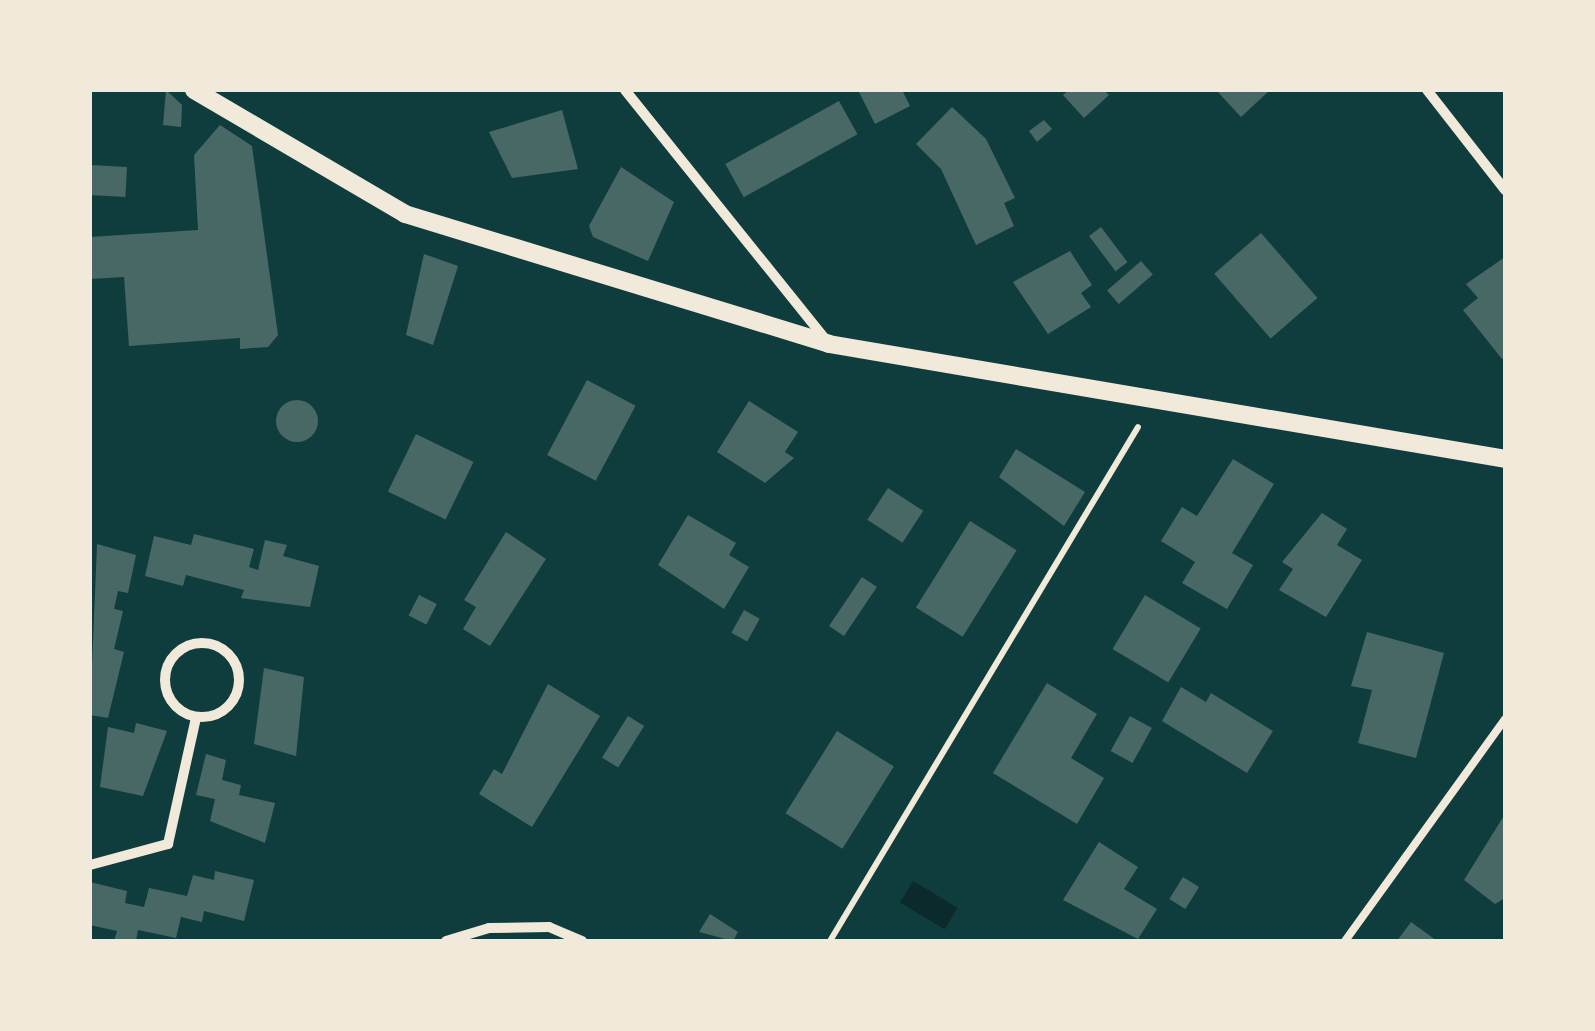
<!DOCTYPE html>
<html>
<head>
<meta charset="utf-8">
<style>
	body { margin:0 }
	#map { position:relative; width:1595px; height:1031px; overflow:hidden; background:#0f3d3e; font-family:"PT Serif",serif }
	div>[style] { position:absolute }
	.water>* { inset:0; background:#0a2a2b; transform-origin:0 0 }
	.building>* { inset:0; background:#486865; transform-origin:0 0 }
	.round { border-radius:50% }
	.path>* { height:6px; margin:-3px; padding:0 3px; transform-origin:3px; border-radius:3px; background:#f1e9da }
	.service>* { height:8px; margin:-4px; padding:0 4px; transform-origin:4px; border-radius:4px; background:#f1e9da }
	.minor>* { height:10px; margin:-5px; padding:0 5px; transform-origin:5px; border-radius:5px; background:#f1e9da }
	.minor>.ring { margin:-5px; padding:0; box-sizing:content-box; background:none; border:10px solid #f1e9da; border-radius:50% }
	.tertiary>* { height:18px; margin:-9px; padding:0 9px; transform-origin:9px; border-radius:9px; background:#f1e9da }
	span { translate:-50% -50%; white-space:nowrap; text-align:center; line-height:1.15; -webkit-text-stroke:9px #f1e9da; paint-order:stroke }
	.frame { position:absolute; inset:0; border:92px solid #f1e9da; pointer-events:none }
</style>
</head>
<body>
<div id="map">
	<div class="water">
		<i style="left:913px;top:881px;width:52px;height:25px;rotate:31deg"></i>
	</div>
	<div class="building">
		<i style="clip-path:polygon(166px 90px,182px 105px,181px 127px,163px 125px)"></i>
		<i style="clip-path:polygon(858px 90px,902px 90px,910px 106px,875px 124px)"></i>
		<i style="clip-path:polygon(1069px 90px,1104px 90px,1109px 95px,1084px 118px,1063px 95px)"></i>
		<i style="clip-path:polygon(1216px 90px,1270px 90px,1241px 117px)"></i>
		<i style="left:839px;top:101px;width:38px;height:130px;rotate:61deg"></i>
		<i style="clip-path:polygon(952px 107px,986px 139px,1015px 198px,1004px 203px,1014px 226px,976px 245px,941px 169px,916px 144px)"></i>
		<i style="clip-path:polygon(562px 110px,578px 169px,512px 178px,489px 132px)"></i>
		<i style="clip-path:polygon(1044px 120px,1052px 129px,1037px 142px,1029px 131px)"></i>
		<i style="clip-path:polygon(220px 125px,252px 146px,278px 335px,268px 347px,240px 349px,240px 338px,129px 346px,124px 277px,90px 279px,90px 237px,198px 230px,194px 155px)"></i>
		<i style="left:90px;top:165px;width:37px;height:30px;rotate:3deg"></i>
		<i style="clip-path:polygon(621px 167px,674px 202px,648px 261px,593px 237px,589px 226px)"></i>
		<i style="left:1101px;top:227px;width:44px;height:15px;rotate:53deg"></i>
		<i style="left:1261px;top:233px;width:86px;height:62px;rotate:49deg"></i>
		<i style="clip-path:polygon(1070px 251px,1092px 285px,1081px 293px,1091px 307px,1048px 334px,1013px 282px)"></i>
		<i style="clip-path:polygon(424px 254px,458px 266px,433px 345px,406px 335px)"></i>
		<i style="clip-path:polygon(1505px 257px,1505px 357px,1502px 359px,1463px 310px,1478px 298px,1466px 284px)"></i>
		<i style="left:1141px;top:261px;width:18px;height:45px;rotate:49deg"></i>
		<i style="left:587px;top:380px;width:55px;height:85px;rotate:28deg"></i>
		<i class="round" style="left:276px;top:400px;width:42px;height:42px"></i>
		<i style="clip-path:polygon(749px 401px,798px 432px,785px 452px,794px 458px,765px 483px,717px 452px)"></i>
		<i style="left:416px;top:434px;width:64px;height:64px;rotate:26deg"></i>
		<i style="clip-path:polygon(1016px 449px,1085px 492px,1064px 526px,999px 477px)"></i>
		<i style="clip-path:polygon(1233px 459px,1274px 484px,1232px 553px,1253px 565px,1227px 609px,1182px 583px,1195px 562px,1161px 541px,1182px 507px,1197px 516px)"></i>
		<i style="left:888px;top:488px;width:42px;height:38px;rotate:33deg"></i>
		<i style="clip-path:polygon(1322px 513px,1347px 529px,1337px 545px,1362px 560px,1326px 617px,1279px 590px,1293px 569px,1282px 562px)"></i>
		<i style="clip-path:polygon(688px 515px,736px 543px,729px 555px,749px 567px,724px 609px,658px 565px)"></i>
		<i style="left:970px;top:521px;width:55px;height:102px;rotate:32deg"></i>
		<i style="clip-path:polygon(506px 532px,546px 559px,490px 646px,463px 629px,476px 607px,464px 600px)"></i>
		<i style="clip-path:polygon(194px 534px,254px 549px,249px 567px,258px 570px,265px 540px,287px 545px,283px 556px,319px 566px,310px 607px,241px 598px,244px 590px,186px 575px,183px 586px,145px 576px,154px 536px,191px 545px)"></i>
		<i style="clip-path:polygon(97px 544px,136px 555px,128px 593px,118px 591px,114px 609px,123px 611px,114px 649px,124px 652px,108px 718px,90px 715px)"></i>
		<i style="left:862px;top:577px;width:18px;height:59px;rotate:34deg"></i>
		<i style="left:419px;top:595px;width:20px;height:23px;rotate:27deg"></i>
		<i style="left:1145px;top:595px;width:65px;height:63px;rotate:31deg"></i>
		<i style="left:744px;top:610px;width:18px;height:26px;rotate:29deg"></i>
		<i style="clip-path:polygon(1367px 632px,1444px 653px,1416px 758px,1358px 743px,1372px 690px,1351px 686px)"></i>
		<i style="clip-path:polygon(264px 668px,304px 677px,296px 756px,254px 744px)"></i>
		<i style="clip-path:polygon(1047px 683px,1097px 714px,1071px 758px,1104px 778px,1077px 824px,993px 773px)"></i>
		<i style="clip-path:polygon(548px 684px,600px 716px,532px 827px,479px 794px,494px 769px,502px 774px)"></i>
		<i style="clip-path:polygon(1181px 687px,1206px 702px,1211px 693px,1273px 731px,1247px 773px,1162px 721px)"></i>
		<i style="left:628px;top:716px;width:19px;height:49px;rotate:32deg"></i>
		<i style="left:1130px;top:716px;width:25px;height:40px;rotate:29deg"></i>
		<i style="clip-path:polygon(136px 723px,167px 731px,143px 796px,100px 787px,108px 727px,134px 733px)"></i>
		<i style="left:837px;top:731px;width:67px;height:97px;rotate:32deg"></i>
		<i style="clip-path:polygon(206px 754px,226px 760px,222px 780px,241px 785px,239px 795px,275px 803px,265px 843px,210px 821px,215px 799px,196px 795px)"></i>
		<i style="clip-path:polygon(1505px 814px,1505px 898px,1495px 904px,1464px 880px)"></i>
		<i style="clip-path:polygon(1099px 842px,1138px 867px,1124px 889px,1157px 909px,1138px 939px,1063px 900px)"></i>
		<i style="clip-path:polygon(215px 871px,254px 880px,244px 921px,204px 911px,202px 922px,181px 917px,176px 938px,138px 930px,136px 941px,114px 941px,117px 931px,90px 925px,90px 882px,127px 891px,125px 903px,144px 907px,149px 888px,187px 896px,193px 875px,214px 880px)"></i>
		<i style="left:1183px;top:877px;width:19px;height:26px;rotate:32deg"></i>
		<i style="clip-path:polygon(710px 914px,738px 932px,733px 941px,699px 932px)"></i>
		<i style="clip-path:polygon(1411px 922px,1437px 941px,1397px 941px)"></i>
	</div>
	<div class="path">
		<i style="left:830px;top:941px;width:599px;rotate:-59.07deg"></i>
	</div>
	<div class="service">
		<i style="left:1345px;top:941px;width:274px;rotate:-54.2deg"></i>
	</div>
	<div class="minor">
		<i style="left:625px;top:90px;width:319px;rotate:51.2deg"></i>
		<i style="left:1427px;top:90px;width:127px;rotate:52deg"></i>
		<i class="ring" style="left:165px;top:643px;width:64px;height:64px"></i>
		<i style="left:90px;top:865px;width:81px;rotate:-15.1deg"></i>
		<i style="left:168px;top:844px;width:129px;rotate:-77.5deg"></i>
		<i style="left:446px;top:941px;width:45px;rotate:-16.8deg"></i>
		<i style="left:489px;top:928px;width:60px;rotate:-1deg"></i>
		<i style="left:549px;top:927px;width:36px;rotate:23deg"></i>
	</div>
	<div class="tertiary">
		<i style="left:194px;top:90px;width:245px;rotate:30.4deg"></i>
		<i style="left:405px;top:214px;width:443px;rotate:17deg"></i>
		<i style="left:829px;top:344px;width:686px;rotate:9.65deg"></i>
	</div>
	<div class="frame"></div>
</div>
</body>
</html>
